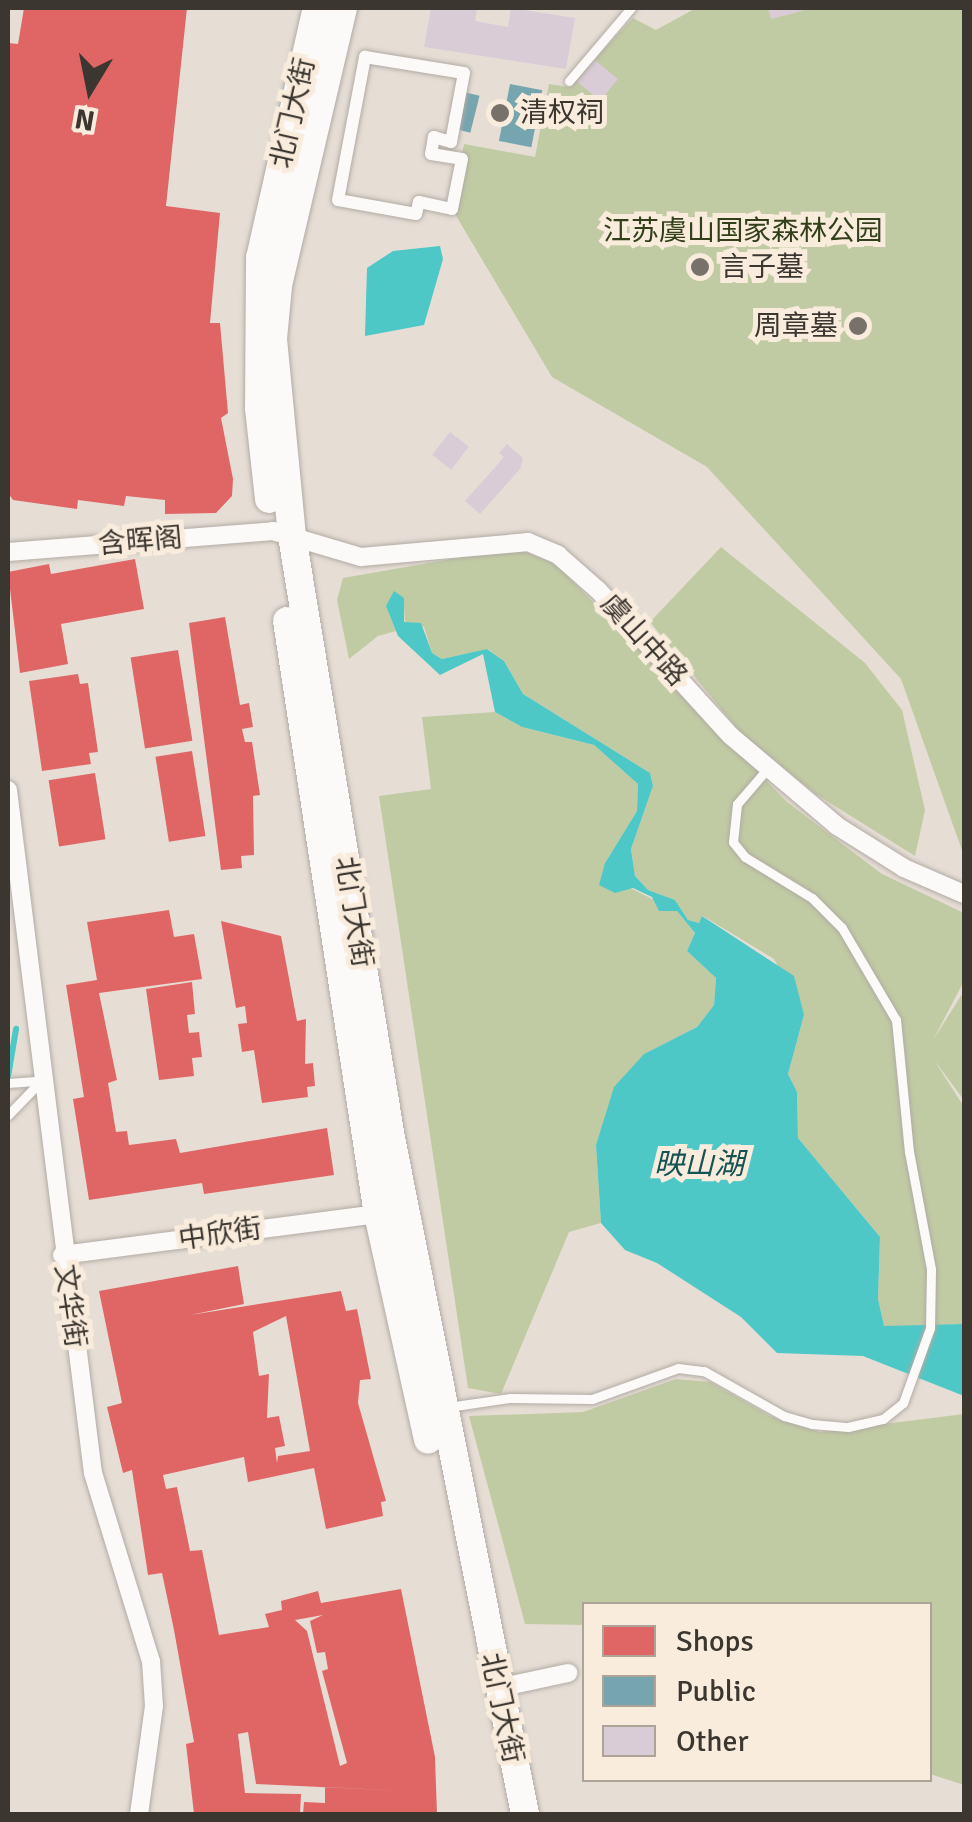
<!DOCTYPE html>
<html>
<head>
<meta charset="utf-8">
<style>
	body { margin:0 }
	#map { position:relative; width:972px; height:1822px; overflow:hidden; background:#e6ded5; font-family:Signika,"Noto Sans SC",sans-serif }
	div>[style] { position:absolute }
	.green>* { inset:0; background:#c1cba3 }
	.water>* { inset:0; background:#4dc8c6 }
	.shops>* { inset:0; background:#e06666; transform-origin:0 0 }
	.public>* { inset:0; background:#76a5af; transform-origin:0 0 }
	.stream>* { height:6px; margin:-3px; padding:0 3px; transform-origin:3px; border-radius:3px; background:#4dc8c6 }
	.building>* { inset:0; background:#d9ccd7; transform-origin:0 0 }
	.roads { filter:drop-shadow(0 0 2px #b1aba4) drop-shadow(0 0 2px #b1aba4) }
	.service>* { height:9px; margin:-4.5px; padding:0 4.5px; transform-origin:4.5px; border-radius:4.5px; background:#fbfaf9 }
	.pedestrian>* { height:12px; margin:-6px; padding:0 6px; transform-origin:6px; border-radius:6px; background:#fbfaf9 }
	.minor>* { height:18px; margin:-9px; padding:0 9px; transform-origin:9px; border-radius:9px; background:#fbfaf9 }
	.primary>* { height:28px; margin:-14px; padding:0 14px; transform-origin:14px; border-radius:14px; background:#fbfaf9 }
	.dots>* { width:28px; height:28px; translate:-50% -50%; box-sizing:border-box; border:5px solid #faecdc; border-radius:50% }
	span { translate:-50% -50%; white-space:nowrap; text-align:center; line-height:1.15; -webkit-text-stroke:10px #faecdc; paint-order:stroke }
	.street-label { font-size:28px; color:#3b3630 }
	.poi-label { font-size:28px; color:#3b3630 }
	.left { translate:0 -50%; text-align:left }
	.right { translate:-100% -50%; text-align:right }
	.park-label { font-size:28px; color:#32401a }
	.water-label { font-size:30px; color:#155454; font-style:italic }
	.frame { position:absolute; inset:0; border:10px solid #3b3630; pointer-events:none }
	.legend { position:absolute; left:582px; top:1602px; width:350px; height:180px; box-sizing:border-box; background:#faecdc; border:2px solid #aea397; margin:0; padding:12px 18px; list-style:none; font-size:30px; color:#3b3630 }
	.legend li { display:flex; align-items:center; gap:20px; height:50px }
	.legend b { width:50px; border:2px solid #aea397 }
	.north { position:absolute; left:40px; top:40px; width:100px; height:100px; -webkit-text-stroke:8px #faecdc; paint-order:stroke; rotate:190deg; font-size:28px; font-weight:700; line-height:40px; text-align:center; color:#3b3630 }
	.north::after { content:''; display:block; margin:auto; width:35px; height:45px; background:#3b3630; clip-path:polygon(50% 0,100% 100%,50% 72%,0 100%) }
</style>
</head>
<body>
<div id="map">
	<div class="green">
		<i style="clip-path:polygon(696px 8px,964px 8px,964px 856px,901px 679px,707px 467px,552px 377px,452px 209px,464px 144px,535px 157px,549px 84px,569px 87px,633px 18px,656px 30px)"></i>
		<i style="clip-path:polygon(721px 547px,865px 663px,902px 710px,925px 810px,915px 856px,814px 793px,740px 732px,650px 622px)"></i>
		<i style="clip-path:polygon(515px 548px,556px 564px,787px 802px,882px 874px,964px 913px,964px 981px,933px 1040px,964px 991px,964px 1100px,934px 1060px,964px 1107px,964px 1324px,884px 1327px,878px 1299px,880px 1237px,798px 1138px,797px 1093px,788px 1074px,804px 1015px,774px 959px,703px 916px,699px 923px,688px 920px,675px 900px,648px 890px,635px 876px,631px 849px,653px 786px,650px 773px,523px 694px,504px 661px,488px 649px,442px 659px,432px 653px,424px 627px,405px 622px,404px 606px,386px 605px,396px 631px,378px 636px,349px 659px,337px 600px,343px 578px)"></i>
		<i style="clip-path:polygon(495px 712px,522px 727px,594px 745px,638px 784px,637px 811px,605px 863px,628px 887px,677px 911px,695px 933px,687px 951px,716px 978px,714px 1005px,697px 1027px,644px 1054px,606px 1116px,596px 1145px,601px 1223px,569px 1232px,501px 1394px,468px 1388px,379px 796px,431px 789px,422px 717px)"></i>
		<i style="clip-path:polygon(676px 1379px,710px 1382px,770px 1416px,820px 1432px,964px 1414px,964px 1785px,930px 1774px,930px 1604px,584px 1604px,584px 1625px,525px 1624px,469px 1416px,583px 1412px)"></i>
	</div>
	<div class="water">
		<i style="clip-path:polygon(440px 246px,443px 259px,424px 325px,365px 336px,367px 268px,393px 251px)"></i>
		<i style="clip-path:polygon(394px 591px,404px 598px,404px 622px,421px 623px,432px 653px,442px 659px,487px 649px,504px 661px,523px 694px,650px 773px,653px 786px,631px 849px,635px 876px,648px 890px,675px 900px,688px 920px,699px 923px,702px 916px,794px 976px,804px 1015px,788px 1074px,797px 1092px,798px 1138px,880px 1237px,878px 1299px,884px 1326px,964px 1324px,964px 1396px,863px 1356px,777px 1353px,741px 1317px,657px 1263px,625px 1250px,601px 1223px,596px 1145px,614px 1087px,644px 1054px,697px 1027px,714px 1005px,716px 978px,687px 951px,695px 933px,677px 911px,659px 911px,652px 897px,633px 888px,615px 893px,599px 885px,605px 863px,637px 811px,638px 784px,594px 745px,522px 727px,495px 712px,483px 654px,440px 675px,398px 636px,386px 606px)"></i>
	</div>
	<div class="shops">
		<i style="clip-path:polygon(24px 8px,187px 8px,166px 206px,220px 213px,210px 323px,220px 323px,228px 413px,221px 418px,233px 479px,232px 496px,216px 513px,165px 514px,165px 500px,126px 496px,124px 506px,78px 500px,77px 509px,13px 500px,8px 493px,8px 43px,18px 44px)"></i>
		<i style="clip-path:polygon(135px 559px,144px 609px,61px 624px,68px 664px,20px 673px,8px 572px,49px 564px,51px 574px)"></i>
		<i style="clip-path:polygon(225px 617px,240px 705px,249px 703px,253px 727px,242px 729px,245px 742px,252px 742px,260px 795px,253px 796px,254px 855px,241px 856px,242px 868px,221px 870px,189px 623px)"></i>
		<i style="left:178px;top:650px;width:92px;height:48px;rotate:81deg"></i>
		<i style="clip-path:polygon(78px 674px,80px 684px,88px 683px,98px 752px,89px 753px,91px 764px,42px 771px,29px 681px)"></i>
		<i style="left:192px;top:751px;width:86px;height:37px;rotate:81deg"></i>
		<i style="left:95px;top:773px;width:67px;height:47px;rotate:81deg"></i>
		<i style="clip-path:polygon(169px 910px,174px 937px,194px 934px,202px 979px,99px 993px,117px 1080px,108px 1083px,116px 1132px,127px 1131px,129px 1145px,176px 1139px,180px 1153px,327px 1128px,334px 1175px,204px 1194px,202px 1183px,89px 1200px,73px 1099px,84px 1097px,66px 985px,97px 980px,87px 922px)"></i>
		<i style="clip-path:polygon(221px 921px,281px 936px,297px 1021px,306px 1019px,305px 1064px,313px 1063px,315px 1086px,307px 1087px,308px 1097px,262px 1103px,254px 1050px,242px 1052px,238px 1024px,247px 1023px,245px 1006px,236px 1008px)"></i>
		<i style="clip-path:polygon(192px 982px,195px 1014px,187px 1015px,189px 1033px,199px 1032px,202px 1057px,192px 1058px,194px 1076px,159px 1080px,146px 989px)"></i>
		<i style="clip-path:polygon(evenodd,238px 1266px,244px 1304px,190px 1315px,341px 1291px,346px 1311px,357px 1309px,371px 1379px,360px 1380px,358px 1403px,386px 1501px,381px 1502px,383px 1516px,326px 1529px,314px 1468px,248px 1482px,244px 1457px,163px 1475px,166px 1489px,177px 1487px,190px 1551px,202px 1550px,219px 1635px,269px 1627px,265px 1614px,282px 1610px,281px 1601px,318px 1591px,321px 1603px,401px 1589px,435px 1757px,437px 1814px,303px 1814px,304px 1802px,325px 1803px,325px 1787px,407px 1791px,256px 1784px,248px 1732px,238px 1734px,245px 1793px,301px 1794px,300px 1814px,194px 1814px,186px 1744px,194px 1742px,174px 1630px,162px 1573px,148px 1575px,132px 1470px,123px 1473px,107px 1407px,122px 1403px,99px 1291px,238px 1266px,286px 1316px,310px 1451px,278px 1456px,277px 1463px,275px 1448px,285px 1446px,279px 1416px,267px 1418px,269px 1374px,259px 1376px,253px 1332px,286px 1316px,238px 1266px,323px 1615px,310px 1621px,317px 1653px,325px 1652px,328px 1669px,322px 1671px,347px 1763px,340px 1766px,307px 1631px,295px 1620px,323px 1615px)"></i>
	</div>
	<div class="public">
		<i style="left:510px;top:84px;width:33px;height:58px;rotate:11deg"></i>
		<i style="left:464px;top:92px;width:16px;height:38px;rotate:14deg"></i>
	</div>
	<div class="stream">
		<i style="left:8px;top:1077px;width:49px;rotate:-80.5deg"></i>
	</div>
	<div class="building">
		<i style="clip-path:polygon(431px 8px,477px 8px,475px 21px,508px 27px,511px 8px,575px 18px,566px 69px,424px 47px)"></i>
		<i style="clip-path:polygon(768px 8px,801px 8px,802px 11px,771px 19px)"></i>
		<i style="left:595px;top:60px;width:30px;height:28px;rotate:40deg"></i>
		<i style="left:450px;top:432px;width:24px;height:29px;rotate:38deg"></i>
		<i style="clip-path:polygon(507px 444px,523px 458px,520px 469px,480px 514px,465px 501px,504px 457px,499px 453px)"></i>
	</div>
	<div class="roads">
		<div class="service">
			<i style="left:569px;top:81px;width:96px;rotate:-49.7deg"></i>
			<i style="left:8px;top:1083px;width:31px;rotate:-4deg"></i>
			<i style="left:8px;top:1115px;width:47px;rotate:-45.9deg"></i>
			<i style="left:448px;top:1407px;width:63px;rotate:-8.3deg"></i>
			<i style="left:510px;top:1398px;width:82px;rotate:0.7deg"></i>
			<i style="left:592px;top:1399px;width:91px;rotate:-19.8deg"></i>
			<i style="left:678px;top:1368px;width:26px;rotate:7deg"></i>
			<i style="left:704px;top:1371px;width:92px;rotate:29.4deg"></i>
			<i style="left:784px;top:1416px;width:29px;rotate:16deg"></i>
			<i style="left:812px;top:1424px;width:36px;rotate:5deg"></i>
			<i style="left:848px;top:1427px;width:36px;rotate:-13deg"></i>
			<i style="left:883px;top:1419px;width:26px;rotate:-39deg"></i>
			<i style="left:903px;top:1403px;width:80px;rotate:-70.2deg"></i>
			<i style="left:930px;top:1328px;width:59px;rotate:-89deg"></i>
			<i style="left:931px;top:1269px;width:119px;rotate:-100.6deg"></i>
			<i style="left:909px;top:1152px;width:133px;rotate:-95.6deg"></i>
			<i style="left:896px;top:1020px;width:107px;rotate:-120.4deg"></i>
			<i style="left:842px;top:928px;width:42px;rotate:-135deg"></i>
			<i style="left:812px;top:898px;width:79px;rotate:-148.5deg"></i>
			<i style="left:745px;top:857px;width:19px;rotate:-129deg"></i>
			<i style="left:733px;top:842px;width:38px;rotate:-84deg"></i>
			<i style="left:737px;top:804px;width:48px;rotate:-49.3deg"></i>
		</div>
		<div class="pedestrian">
			<i style="left:365px;top:57px;width:100px;rotate:9.2deg"></i>
			<i style="left:464px;top:73px;width:70px;rotate:100.7deg"></i>
			<i style="left:451px;top:142px;width:18px;rotate:-164deg"></i>
			<i style="left:434px;top:137px;width:17px;rotate:100deg"></i>
			<i style="left:431px;top:154px;width:31px;rotate:9deg"></i>
			<i style="left:462px;top:159px;width:51px;rotate:101.3deg"></i>
			<i style="left:452px;top:209px;width:34px;rotate:-168deg"></i>
			<i style="left:419px;top:202px;width:12px;rotate:104deg"></i>
			<i style="left:416px;top:214px;width:79px;rotate:-169.8deg"></i>
			<i style="left:338px;top:200px;width:146px;rotate:-79.3deg"></i>
		</div>
		<div class="minor">
			<i style="left:8px;top:552px;width:266px;rotate:-4.5deg"></i>
			<i style="left:273px;top:531px;width:92px;rotate:16.5deg"></i>
			<i style="left:361px;top:557px;width:168px;rotate:-5.1deg"></i>
			<i style="left:528px;top:542px;width:33px;rotate:23deg"></i>
			<i style="left:558px;top:555px;width:53px;rotate:41.2deg"></i>
			<i style="left:598px;top:590px;width:197px;rotate:47.7deg"></i>
			<i style="left:731px;top:736px;width:139px;rotate:40.3deg"></i>
			<i style="left:837px;top:826px;width:79px;rotate:32.1deg"></i>
			<i style="left:904px;top:868px;width:65px;rotate:23.4deg"></i>
			<i style="left:8px;top:790px;width:688px;rotate:82.91deg"></i>
			<i style="left:93px;top:1473px;width:197px;rotate:72.9deg"></i>
			<i style="left:151px;top:1661px;width:45px;rotate:86.2deg"></i>
			<i style="left:154px;top:1706px;width:109px;rotate:97.9deg"></i>
			<i style="left:62px;top:1255px;width:319px;rotate:-7.4deg"></i>
			<i style="left:498px;top:1688px;width:72px;rotate:-12.1deg"></i>
		</div>
		<div class="primary">
			<i style="left:343px;top:8px;width:285px;rotate:103.2deg"></i>
			<i style="left:278px;top:286px;width:53px;rotate:95.4deg"></i>
			<i style="left:273px;top:339px;width:198px;rotate:84.5deg"></i>
			<i style="left:292px;top:536px;width:610px;rotate:80.66deg"></i>
			<i style="left:391px;top:1138px;width:689px;rotate:78.79deg"></i>
			<i style="left:269px;top:499px;width:92px;rotate:-96.3deg"></i>
			<i style="left:259px;top:408px;width:150px;rotate:-89.6deg"></i>
			<i style="left:260px;top:258px;width:256px;rotate:-77.2deg"></i>
			<i style="left:287px;top:621px;width:600px;rotate:81.28deg"></i>
			<i style="left:378px;top:1214px;width:231px;rotate:77.5deg"></i>
		</div>
	</div>
	<div class="dots">
		<i style="left:500px;top:113px;background:#77716a"></i>
		<i style="left:700px;top:267px;background:#77716a"></i>
		<i style="left:858px;top:326px;background:#77716a"></i>
	</div>
	<div class="street-label">
		<span style="left:293px;top:113px;rotate:-77deg">北门大街</span>
		<span style="left:140px;top:541px;rotate:-5deg">含晖阁</span>
		<span style="left:644px;top:640px;rotate:48deg">虞山中路</span>
		<span style="left:354px;top:912px;rotate:81deg">北门大街</span>
		<span style="left:220px;top:1234px;rotate:-8deg">中欣街</span>
		<span style="left:70px;top:1306px;rotate:82deg">文华街</span>
		<span style="left:502px;top:1708px;rotate:78deg">北门大街</span>
	</div>
	<div class="poi-label">
		<span class="left" style="left:520px;top:113px">清权祠</span>
		<span class="left" style="left:720px;top:267px">言子墓</span>
		<span class="right" style="left:838px;top:326px">周章墓</span>
	</div>
	<div class="park-label">
		<span style="left:743px;top:231px">江苏虞山国家森林公园</span>
	</div>
	<div class="water-label">
		<span style="left:699px;top:1165px">映山湖</span>
	</div>
	<div class="frame"></div>
	<ul class="legend">
	<li><b style="height:28px;background:#e06666"></b>Shops</li>
	<li><b style="height:28px;background:#76a5af"></b>Public</li>
	<li><b style="height:28px;background:#d9ccd7"></b>Other</li>
	</ul>
	<div class="north">N</div>
</div>
</body>
</html>
